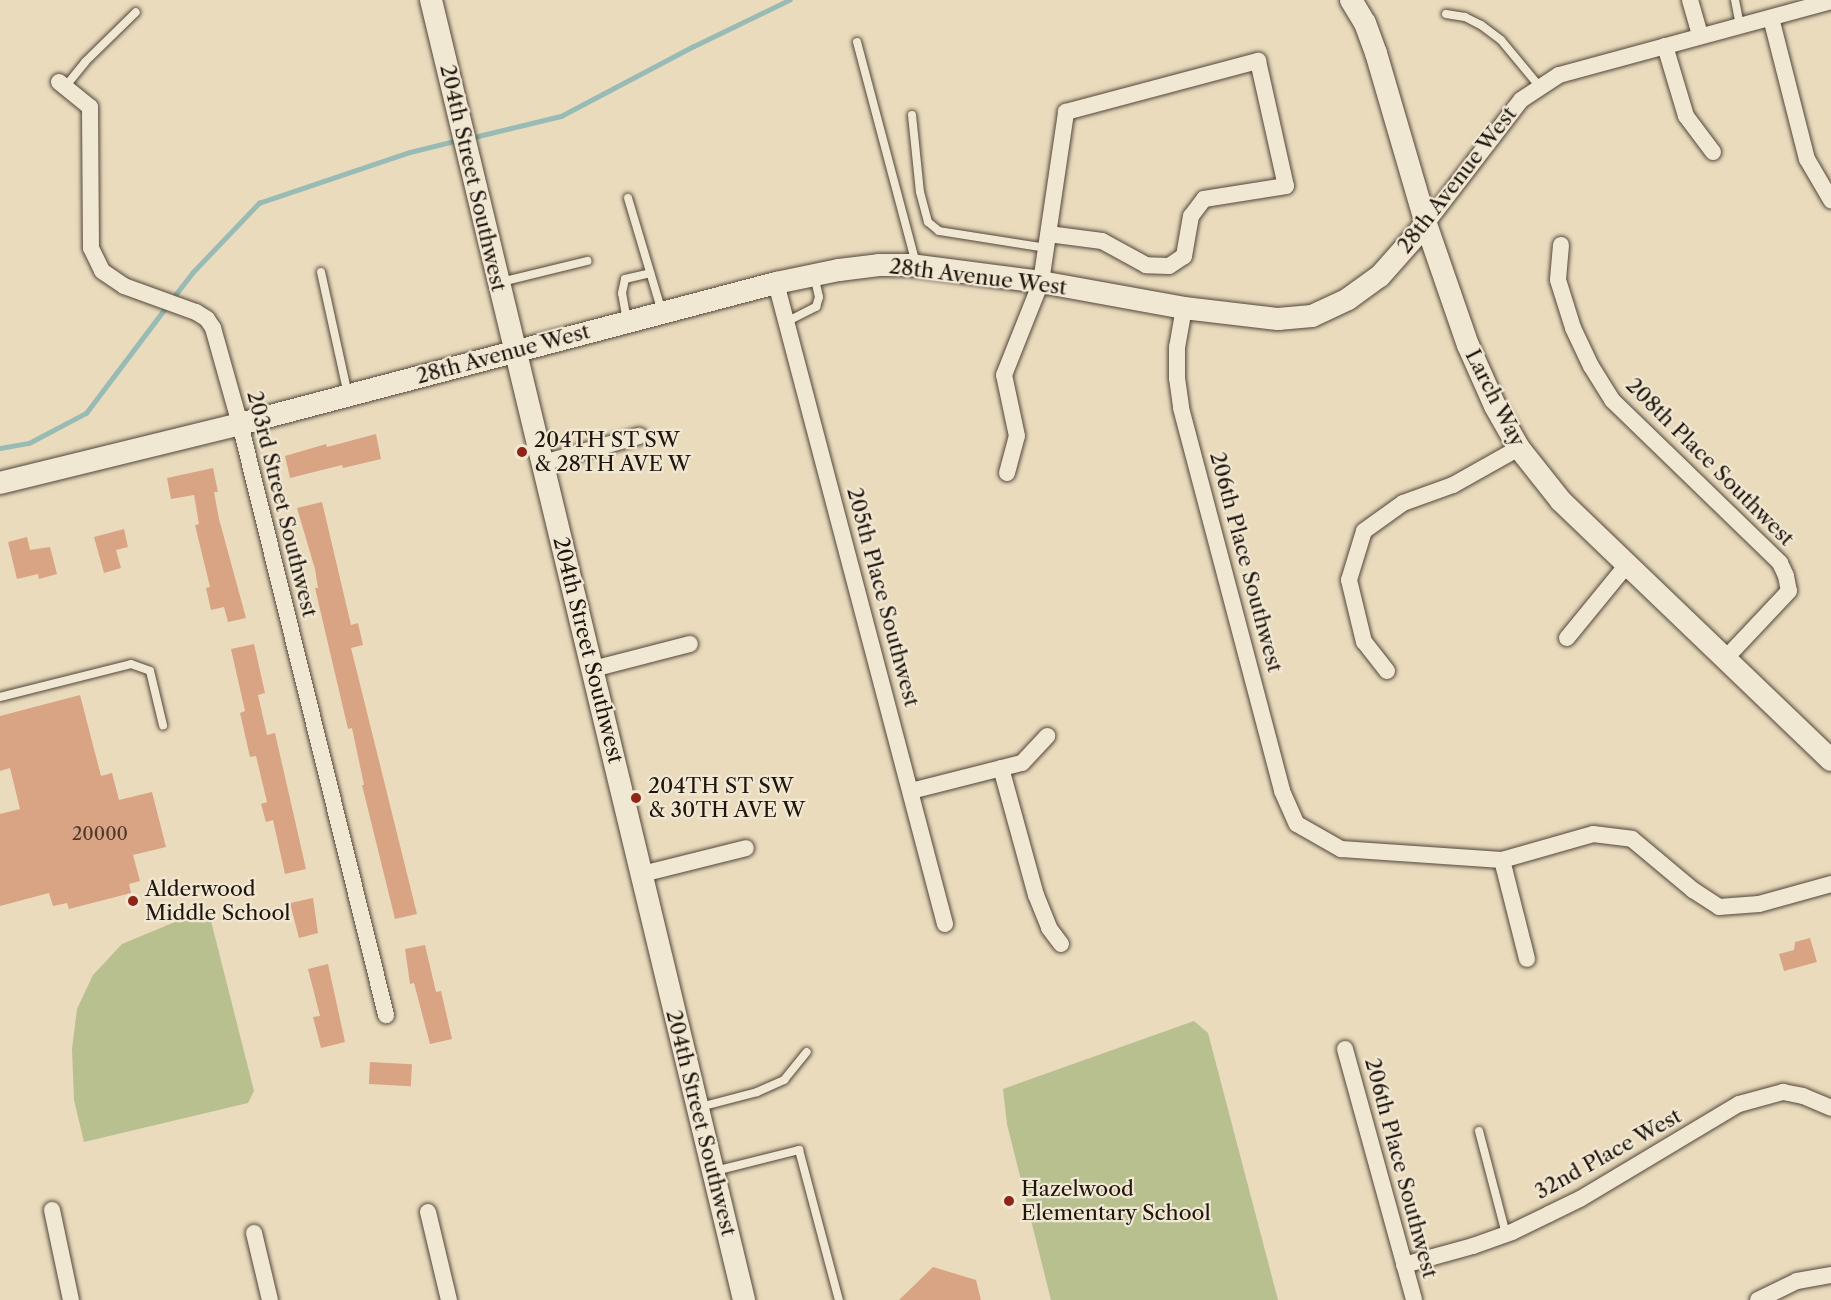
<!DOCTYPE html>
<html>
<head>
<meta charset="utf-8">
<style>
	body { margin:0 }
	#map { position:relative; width:1831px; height:1300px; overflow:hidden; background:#eadbbd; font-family:"Libre Caslon Text",serif }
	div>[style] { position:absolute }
	.green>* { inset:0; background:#b8c090 }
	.stream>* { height:4.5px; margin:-2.25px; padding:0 2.25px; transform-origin:2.25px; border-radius:2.25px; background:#98bbb5 }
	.building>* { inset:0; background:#d8a483; transform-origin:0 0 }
	.roads { filter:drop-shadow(0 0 2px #524639) drop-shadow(0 0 2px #524639) }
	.lane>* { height:8px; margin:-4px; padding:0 4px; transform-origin:4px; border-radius:4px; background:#f1e8d4 }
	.street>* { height:16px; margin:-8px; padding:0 8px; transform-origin:8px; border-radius:8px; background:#f1e8d4 }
	.secondary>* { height:22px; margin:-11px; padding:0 11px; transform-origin:11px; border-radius:11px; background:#f1e8d4 }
	.dots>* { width:16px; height:16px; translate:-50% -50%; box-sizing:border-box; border:3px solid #f1e8d4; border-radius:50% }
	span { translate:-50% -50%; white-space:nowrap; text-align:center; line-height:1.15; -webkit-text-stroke:4.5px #f1e8d4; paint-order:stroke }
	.number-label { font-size:18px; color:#4e392a }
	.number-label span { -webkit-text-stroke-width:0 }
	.street-label { font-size:21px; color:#20150d }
	.poi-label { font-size:21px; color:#20150d }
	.left { translate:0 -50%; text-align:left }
</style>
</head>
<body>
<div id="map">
	<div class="green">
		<i style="clip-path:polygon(209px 913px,254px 1091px,248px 1103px,84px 1142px,74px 1100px,72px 1049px,77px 1009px,93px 975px,122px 944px,175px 922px)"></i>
		<i style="clip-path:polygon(1194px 1021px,1208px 1033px,1278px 1300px,1051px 1300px,1007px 1124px,1003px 1089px)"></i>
	</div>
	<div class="stream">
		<i style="left:470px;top:138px;width:94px;rotate:-13.6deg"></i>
		<i style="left:561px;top:116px;width:150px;rotate:-27.8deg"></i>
		<i style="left:694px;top:46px;width:106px;rotate:-25.8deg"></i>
		<i style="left:172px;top:299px;width:33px;rotate:-52deg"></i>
		<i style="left:192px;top:273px;width:97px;rotate:-46.3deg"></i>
		<i style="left:259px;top:203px;width:159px;rotate:-18.7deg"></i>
		<i style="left:410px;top:152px;width:50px;rotate:-13.8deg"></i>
		<i style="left:0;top:448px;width:29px;rotate:-10deg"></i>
		<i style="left:29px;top:443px;width:64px;rotate:-27.8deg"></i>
		<i style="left:86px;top:413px;width:134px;rotate:-52.9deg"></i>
	</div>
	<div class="building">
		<i style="clip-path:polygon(376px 434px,381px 459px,343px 468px,342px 465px,290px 478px,285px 456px,326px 444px,327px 447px)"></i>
		<i style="clip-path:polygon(213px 468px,218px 492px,214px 492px,219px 519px,246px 618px,228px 622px,224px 607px,211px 610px,206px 588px,210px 587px,195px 525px,199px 524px,194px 495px,171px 499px,167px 478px)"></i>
		<i style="clip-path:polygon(322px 502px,351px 625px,358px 623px,363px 645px,351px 648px,417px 914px,395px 919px,362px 785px,364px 785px,352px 728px,348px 729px,315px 588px,318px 588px,315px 569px,297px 508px)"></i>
		<i style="clip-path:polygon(124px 529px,128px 547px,116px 550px,121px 568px,104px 573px,94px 537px)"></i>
		<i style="clip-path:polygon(27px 537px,30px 550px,50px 547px,57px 574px,39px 579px,38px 574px,17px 579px,8px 542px)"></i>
		<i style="clip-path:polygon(254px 644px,265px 693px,258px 695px,267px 735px,275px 733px,306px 869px,285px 874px,273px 820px,266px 822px,261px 804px,267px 802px,256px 756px,250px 757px,240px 713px,245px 711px,231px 649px)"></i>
		<i style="clip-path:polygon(80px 695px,101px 776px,112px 773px,119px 800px,152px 792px,166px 847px,133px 855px,140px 881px,129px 884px,131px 893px,69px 909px,67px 903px,53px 906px,49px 893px,0 906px,0 814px,20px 809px,10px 768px,0 771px,0 716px)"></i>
		<i style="clip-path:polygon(313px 898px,318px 933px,299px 938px,290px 903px)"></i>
		<i style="clip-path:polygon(1810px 938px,1817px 962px,1784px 971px,1779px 954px,1794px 950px,1795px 942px)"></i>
		<i style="clip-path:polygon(425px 945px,436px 992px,441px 991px,452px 1039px,430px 1044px,414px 983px,410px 984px,405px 949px)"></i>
		<i style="clip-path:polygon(328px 964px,345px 1042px,321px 1048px,313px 1017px,320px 1016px,308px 969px)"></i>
		<i style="left:370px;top:1062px;width:42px;height:22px;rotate:3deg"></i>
		<i style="clip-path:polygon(933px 1267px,976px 1280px,981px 1300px,899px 1300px)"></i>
	</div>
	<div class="roads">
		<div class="lane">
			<i style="left:1735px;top:0;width:26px;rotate:79deg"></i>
			<i style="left:1446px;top:14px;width:19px;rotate:9deg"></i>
			<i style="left:1465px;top:17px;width:18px;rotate:27deg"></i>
			<i style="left:1481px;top:25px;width:25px;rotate:37deg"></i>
			<i style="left:1501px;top:40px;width:61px;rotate:50.3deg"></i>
			<i style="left:857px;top:42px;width:229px;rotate:75.1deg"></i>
			<i style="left:65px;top:87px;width:32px;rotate:-51deg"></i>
			<i style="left:85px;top:62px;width:71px;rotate:-44.4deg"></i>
			<i style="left:912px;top:115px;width:77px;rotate:84.1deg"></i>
			<i style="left:920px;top:192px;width:31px;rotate:75deg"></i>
			<i style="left:928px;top:222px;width:14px;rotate:39deg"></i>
			<i style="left:939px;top:231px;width:108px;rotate:9deg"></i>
			<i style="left:628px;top:198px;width:119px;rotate:73.4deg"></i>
			<i style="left:321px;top:272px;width:126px;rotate:77.6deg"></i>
			<i style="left:501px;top:282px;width:89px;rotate:-13.7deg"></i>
			<i style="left:627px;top:321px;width:28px;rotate:-100deg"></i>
			<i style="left:622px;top:293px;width:14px;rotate:-78deg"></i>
			<i style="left:625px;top:279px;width:26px;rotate:-13deg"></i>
			<i style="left:786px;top:322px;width:34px;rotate:-27deg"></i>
			<i style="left:816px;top:307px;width:10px;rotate:-73deg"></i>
			<i style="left:819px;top:297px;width:22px;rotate:-103deg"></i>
			<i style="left:0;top:697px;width:135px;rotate:-14.1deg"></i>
			<i style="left:131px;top:664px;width:20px;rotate:20deg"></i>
			<i style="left:150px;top:671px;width:56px;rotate:76.5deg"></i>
			<i style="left:700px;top:1107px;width:59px;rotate:-14.7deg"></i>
			<i style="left:757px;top:1092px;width:30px;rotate:-24deg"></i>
			<i style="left:784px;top:1080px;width:36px;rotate:-51deg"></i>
			<i style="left:1479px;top:1131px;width:106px;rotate:75.3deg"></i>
			<i style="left:715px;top:1171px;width:87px;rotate:-14deg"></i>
			<i style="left:799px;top:1150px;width:155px;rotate:75.1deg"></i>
		</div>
		<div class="street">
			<i style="left:1690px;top:0;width:37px;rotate:74deg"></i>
			<i style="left:1771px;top:18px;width:146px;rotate:75.7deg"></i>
			<i style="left:1807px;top:159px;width:48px;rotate:59.7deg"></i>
			<i style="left:1665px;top:46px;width:73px;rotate:73.3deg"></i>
			<i style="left:1686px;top:116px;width:45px;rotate:53.1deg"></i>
			<i style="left:59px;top:82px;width:40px;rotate:39deg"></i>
			<i style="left:90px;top:107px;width:141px;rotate:89.6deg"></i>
			<i style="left:91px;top:248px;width:25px;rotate:64deg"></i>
			<i style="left:102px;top:271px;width:27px;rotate:34deg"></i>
			<i style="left:124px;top:286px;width:77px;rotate:19.9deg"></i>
			<i style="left:196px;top:312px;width:13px;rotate:32deg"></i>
			<i style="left:207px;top:319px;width:11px;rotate:56deg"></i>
			<i style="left:213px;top:328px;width:100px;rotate:74.3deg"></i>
			<i style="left:240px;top:424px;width:609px;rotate:76.12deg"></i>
			<i style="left:1426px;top:224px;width:156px;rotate:-52.5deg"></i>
			<i style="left:1521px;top:100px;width:45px;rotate:-33.3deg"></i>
			<i style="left:1559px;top:75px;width:282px;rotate:-15.2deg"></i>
			<i style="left:1561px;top:245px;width:35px;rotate:95deg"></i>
			<i style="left:1558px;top:280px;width:50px;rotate:72.6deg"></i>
			<i style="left:1573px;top:328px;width:42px;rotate:64.7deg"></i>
			<i style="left:1591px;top:366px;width:40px;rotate:58deg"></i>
			<i style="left:1612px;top:400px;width:234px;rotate:44.1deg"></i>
			<i style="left:1780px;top:563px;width:14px;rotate:65deg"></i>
			<i style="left:1786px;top:576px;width:15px;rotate:79deg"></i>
			<i style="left:1789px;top:591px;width:93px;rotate:133.3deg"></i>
			<i style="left:776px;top:283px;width:663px;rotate:75.23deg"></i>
			<i style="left:1184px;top:308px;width:40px;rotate:100deg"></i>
			<i style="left:1177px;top:347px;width:31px;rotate:90deg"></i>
			<i style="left:1177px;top:378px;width:30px;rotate:82deg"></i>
			<i style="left:1181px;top:408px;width:396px;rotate:75.2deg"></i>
			<i style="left:1282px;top:791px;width:36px;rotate:66deg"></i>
			<i style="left:1297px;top:824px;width:51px;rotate:29.6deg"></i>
			<i style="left:1341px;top:849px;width:161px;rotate:3.9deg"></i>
			<i style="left:1502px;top:860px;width:95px;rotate:-15.9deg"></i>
			<i style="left:1593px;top:834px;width:39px;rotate:7deg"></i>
			<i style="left:1632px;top:839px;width:80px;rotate:39.9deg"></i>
			<i style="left:1693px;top:890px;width:31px;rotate:33deg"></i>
			<i style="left:1719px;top:907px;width:40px;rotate:-4.3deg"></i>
			<i style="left:1759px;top:904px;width:75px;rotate:-15.5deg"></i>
			<i style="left:543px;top:463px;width:100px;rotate:-15.7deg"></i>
			<i style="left:1007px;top:473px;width:38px;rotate:-75deg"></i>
			<i style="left:1017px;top:436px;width:62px;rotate:-102deg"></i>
			<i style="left:1004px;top:375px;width:100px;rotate:-68.3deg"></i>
			<i style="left:1041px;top:282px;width:172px;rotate:-81.6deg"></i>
			<i style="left:1066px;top:112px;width:199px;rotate:-14.9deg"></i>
			<i style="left:1258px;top:61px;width:128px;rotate:77.4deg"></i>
			<i style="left:1286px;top:186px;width:83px;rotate:171deg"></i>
			<i style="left:1204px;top:199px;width:21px;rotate:127deg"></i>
			<i style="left:1191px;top:216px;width:41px;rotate:99.9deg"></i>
			<i style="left:1184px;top:256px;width:18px;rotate:146deg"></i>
			<i style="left:1169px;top:266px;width:23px;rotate:-178deg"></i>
			<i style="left:1146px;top:265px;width:50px;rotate:-151.4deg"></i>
			<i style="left:1102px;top:241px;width:54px;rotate:-172.6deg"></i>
			<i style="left:1567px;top:638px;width:93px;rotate:-50.7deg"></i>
			<i style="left:593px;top:669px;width:100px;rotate:-14.5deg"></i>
			<i style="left:1387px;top:671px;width:37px;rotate:-128deg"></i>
			<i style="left:1364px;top:642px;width:64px;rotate:-103.6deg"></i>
			<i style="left:1349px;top:580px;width:51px;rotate:-73deg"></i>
			<i style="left:1364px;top:531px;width:48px;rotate:-35.7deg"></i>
			<i style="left:1403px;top:503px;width:53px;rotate:-19.8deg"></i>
			<i style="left:1453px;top:485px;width:76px;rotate:-29.3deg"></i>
			<i style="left:1001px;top:768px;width:132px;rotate:74.6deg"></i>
			<i style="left:1036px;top:895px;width:35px;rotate:68deg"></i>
			<i style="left:1049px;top:928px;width:20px;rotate:53deg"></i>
			<i style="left:911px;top:791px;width:114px;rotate:-14.2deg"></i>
			<i style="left:1022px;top:763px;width:37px;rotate:-47deg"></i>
			<i style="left:1502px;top:860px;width:102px;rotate:75.8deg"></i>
			<i style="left:642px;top:874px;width:107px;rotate:-14deg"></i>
			<i style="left:1345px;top:1049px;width:260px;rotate:74.6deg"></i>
			<i style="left:52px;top:1210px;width:92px;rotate:78.1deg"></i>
			<i style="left:428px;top:1212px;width:90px;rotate:76.6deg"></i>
			<i style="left:254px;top:1233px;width:69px;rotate:76.6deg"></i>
			<i style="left:1404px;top:1265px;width:72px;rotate:-15.4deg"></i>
			<i style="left:1473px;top:1246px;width:41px;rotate:-19.7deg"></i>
			<i style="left:1512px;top:1232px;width:41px;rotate:-25.9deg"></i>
			<i style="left:1549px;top:1214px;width:34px;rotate:-26deg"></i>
			<i style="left:1580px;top:1199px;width:185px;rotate:-30.9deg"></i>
			<i style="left:1739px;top:1104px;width:46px;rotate:-15.3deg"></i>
			<i style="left:1783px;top:1092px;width:20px;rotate:11deg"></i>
			<i style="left:1803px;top:1096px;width:30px;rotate:23deg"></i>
			<i style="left:1758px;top:1300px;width:43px;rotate:-26deg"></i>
			<i style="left:1797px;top:1281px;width:35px;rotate:-10deg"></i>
		</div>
		<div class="secondary">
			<i style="left:431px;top:0;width:1337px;rotate:76.46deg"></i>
			<i style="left:1351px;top:0;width:27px;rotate:59deg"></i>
			<i style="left:1365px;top:23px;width:32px;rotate:70deg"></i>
			<i style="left:1376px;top:53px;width:178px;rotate:73.7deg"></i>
			<i style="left:1426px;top:224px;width:128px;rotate:70.9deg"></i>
			<i style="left:1468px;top:345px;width:67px;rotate:66.1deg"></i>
			<i style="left:1495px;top:406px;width:48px;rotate:60.3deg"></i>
			<i style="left:1519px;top:448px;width:68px;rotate:51.6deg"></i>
			<i style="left:1561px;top:501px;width:374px;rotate:43.8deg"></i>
			<i style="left:0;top:483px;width:247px;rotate:-13.8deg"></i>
			<i style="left:240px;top:424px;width:554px;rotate:-14.74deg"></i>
			<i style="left:776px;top:283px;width:64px;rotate:-11.7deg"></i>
			<i style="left:839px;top:270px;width:40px;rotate:-7.1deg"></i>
			<i style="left:879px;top:265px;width:31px"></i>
			<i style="left:910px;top:265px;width:132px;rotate:7.4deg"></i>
			<i style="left:1041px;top:282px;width:145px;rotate:10.3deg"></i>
			<i style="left:1184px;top:308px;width:95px;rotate:6.7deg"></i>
			<i style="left:1278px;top:319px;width:34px;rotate:-5deg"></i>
			<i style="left:1312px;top:316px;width:40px;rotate:-25deg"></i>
			<i style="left:1348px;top:299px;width:39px;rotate:-36deg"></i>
			<i style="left:1380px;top:276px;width:69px;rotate:-48.5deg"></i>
		</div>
	</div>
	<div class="dots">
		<i style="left:522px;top:452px;background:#8f2418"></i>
		<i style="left:636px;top:798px;background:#8f2418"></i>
		<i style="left:133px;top:901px;background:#8f2418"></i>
		<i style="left:1009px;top:1201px;background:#8f2418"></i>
	</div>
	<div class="number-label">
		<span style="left:100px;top:834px">20000</span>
	</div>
	<div class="street-label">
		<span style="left:473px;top:178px;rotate:77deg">204th Street Southwest</span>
		<span style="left:1457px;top:180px;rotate:-52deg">28th Avenue West</span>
		<span style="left:978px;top:277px;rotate:7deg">28th Avenue West</span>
		<span style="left:503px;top:354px;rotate:-15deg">28th Avenue West</span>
		<span style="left:1495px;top:398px;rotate:63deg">Larch Way</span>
		<span style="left:1710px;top:462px;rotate:45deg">208th Place Southwest</span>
		<span style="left:282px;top:504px;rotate:76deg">203rd Street Southwest</span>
		<span style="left:1246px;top:562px;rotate:75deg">206th Place Southwest</span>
		<span style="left:883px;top:597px;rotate:75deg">205th Place Southwest</span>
		<span style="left:588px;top:650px;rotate:76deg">204th Street Southwest</span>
		<span style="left:701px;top:1123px;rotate:76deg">204th Street Southwest</span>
		<span style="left:1608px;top:1154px;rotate:-29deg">32nd Place West</span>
		<span style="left:1401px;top:1168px;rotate:75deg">206th Place Southwest</span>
	</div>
	<div class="poi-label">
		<span class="left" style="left:534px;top:452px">204TH ST SW<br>&amp; 28TH AVE W</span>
		<span class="left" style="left:648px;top:798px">204TH ST SW<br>&amp; 30TH AVE W</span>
		<span class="left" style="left:145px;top:901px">Alderwood<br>Middle School</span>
		<span class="left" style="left:1021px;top:1201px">Hazelwood<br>Elementary School</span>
	</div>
</div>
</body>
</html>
